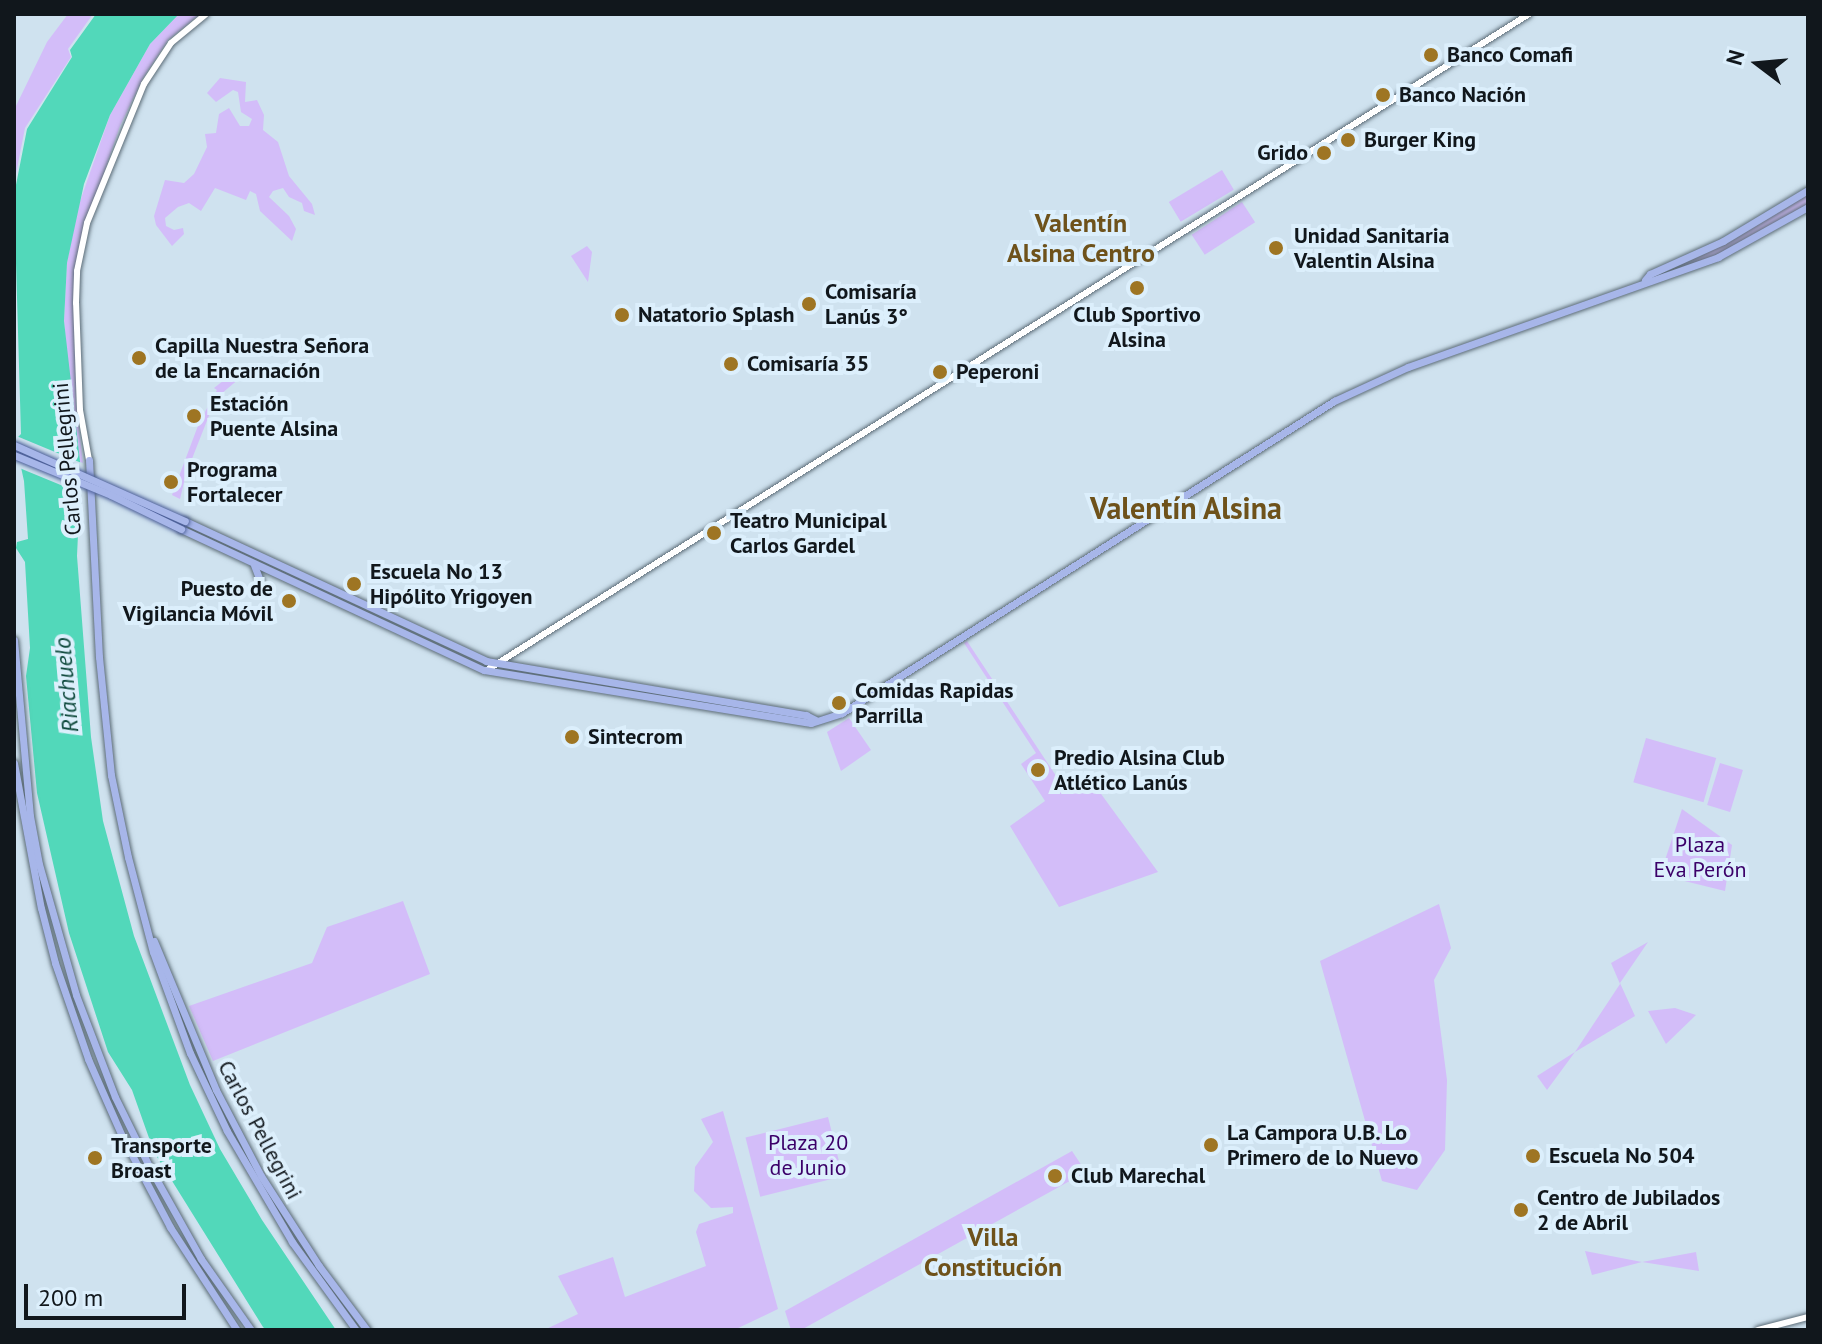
<!DOCTYPE html>
<html>
<head>
<meta charset="utf-8">
<style>
	body { margin:0 }
	#map { position:relative; width:1822px; height:1344px; overflow:hidden; background:#cfe2ef; font-family:"PT Sans",sans-serif }
	div>[style] { position:absolute }
	.green>* { inset:0; background:#d3bdf9; transform-origin:0 0 }
	.water>* { inset:0; background:#52d8ba }
	.pier>* { inset:0; background:#cfe2ef }
	.roads { filter:drop-shadow(0 0 2px #5c6c77) drop-shadow(0 0 2px #5c6c77) }
	.minor>* { height:6px; margin:-3px; padding:0 3px; transform-origin:3px; border-radius:3px; background:#fff }
	.major>* { height:7px; margin:-3.5px; padding:0 3.5px; transform-origin:3.5px; border-radius:3.5px; background:#a7b6e9 }
	.bridges { filter:drop-shadow(0 0 2px #4c5f98) drop-shadow(0 0 2px #4c5f98) }
	.major-bridge>* { height:7px; margin:-3.5px; padding:0 3.5px; transform-origin:3.5px; border-radius:3.5px; background:#a7b6e9 }
	.dots>* { width:22px; height:22px; translate:-50% -50%; box-sizing:border-box; border:4px solid #dceffc; border-radius:50% }
	span { translate:-50% -50%; white-space:nowrap; text-align:center; line-height:1.15; -webkit-text-stroke:8px #dceffc; paint-order:stroke }
	.poi-label { font-size:22px; color:#11171c; font-weight:700 }
	.left { translate:0 -50%; text-align:left }
	.right { translate:-100% -50%; text-align:right }
	.street-label { font-size:22px; color:#11171c }
	.park-label { font-size:22px; color:#3b0069 }
	.water-label { font-size:24px; color:#0e493c; font-style:italic }
	.quarter-label { font-size:26px; color:#6e521b; font-weight:700 }
	.district-label { font-size:30px; color:#6e521b; font-weight:700 }
	.frame { position:absolute; inset:0; border:16px solid #11171c; pointer-events:none }
	.north { position:absolute; left:1718px; top:24px; width:80px; height:80px; -webkit-text-stroke:6px #dceffc; paint-order:stroke; rotate:286deg; font-size:22px; font-weight:700; line-height:32px; text-align:center; color:#11171c }
	.north::after { content:''; display:block; margin:auto; width:28px; height:36px; background:#11171c; clip-path:polygon(50% 0,100% 100%,50% 72%,0 100%) }
	.scale { position:absolute; left:24px; top:1284px; width:162px; height:36px; box-sizing:border-box; border:4px solid #11171c; border-top:0; padding-left:10px; font-size:24px; line-height:28px; white-space:nowrap; color:#11171c; -webkit-text-stroke:6px #dceffc; paint-order:stroke }
</style>
</head>
<body>
<div id="map">
	<div class="green">
		<i style="clip-path:polygon(68px 14px,93px 14px,68px 49px,71px 57px,25px 128px,14px 184px,15px 108px,47px 42px)"></i>
		<i style="clip-path:polygon(179px 14px,200px 14px,168px 40px,143px 78px,120px 126px,80px 243px,74px 327px,77px 413px,83px 463px,80px 462px,71px 402px,64px 321px,67px 263px,76px 213px,110px 115px,150px 44px)"></i>
		<i style="clip-path:polygon(220px 78px,246px 82px,245px 102px,257px 100px,264px 115px,263px 130px,278px 142px,289px 176px,312px 204px,315px 215px,304px 211px,302px 203px,289px 197px,283px 188px,273px 191px,269px 197px,289px 216px,296px 229px,292px 241px,260px 211px,256px 194px,250px 191px,246px 200px,215px 188px,201px 211px,189px 203px,178px 207px,165px 218px,166px 226px,174px 230px,183px 228px,184px 234px,172px 246px,156px 225px,154px 216px,165px 180px,184px 183px,194px 174px,207px 147px,205px 134px,216px 133px,219px 114px,229px 108px,240px 126px,249px 126px,252px 119px,241px 112px,238px 92px,233px 90px,216px 102px,207px 93px)"></i>
		<i style="left:1222px;top:170px;width:23px;height:62px;rotate:59deg"></i>
		<i style="clip-path:polygon(1808px 190px,1808px 207px,1726px 253px,1655px 281px,1650px 274px,1711px 247px)"></i>
		<i style="left:1242px;top:202px;width:24px;height:60px;rotate:57deg"></i>
		<i style="clip-path:polygon(587px 246px,592px 252px,588px 282px,571px 256px)"></i>
		<i style="clip-path:polygon(242px 366px,246px 373px,221px 394px,210px 413px,186px 474px,180px 499px,172px 495px,199px 423px,217px 390px,214px 388px)"></i>
		<i style="clip-path:polygon(967px 641px,1066px 791px,1088px 776px,1158px 872px,1059px 907px,1010px 826px,1045px 801px,1021px 764px,1036px 753px,964px 643px)"></i>
		<i style="clip-path:polygon(849px 718px,871px 750px,841px 771px,827px 732px)"></i>
		<i style="left:1646px;top:738px;width:73px;height:46px;rotate:16deg"></i>
		<i style="left:1720px;top:763px;width:24px;height:44px;rotate:17deg"></i>
		<i style="clip-path:polygon(1682px 809px,1732px 845px,1725px 891px,1660px 875px)"></i>
		<i style="clip-path:polygon(403px 901px,430px 974px,213px 1061px,189px 1006px,312px 963px,327px 927px)"></i>
		<i style="clip-path:polygon(1439px 904px,1451px 948px,1434px 980px,1447px 1080px,1445px 1150px,1417px 1190px,1382px 1181px,1320px 961px)"></i>
		<i style="clip-path:polygon(1648px 942px,1620px 983px,1635px 1016px,1575px 1052px,1547px 1090px,1537px 1076px,1575px 1052px,1620px 984px,1611px 963px)"></i>
		<i style="clip-path:polygon(1675px 1008px,1696px 1015px,1666px 1044px,1648px 1011px)"></i>
		<i style="clip-path:polygon(723px 1111px,778px 1309px,734px 1330px,544px 1330px,578px 1314px,558px 1276px,613px 1257px,625px 1297px,706px 1266px,696px 1232px,699px 1224px,733px 1213px,733px 1207px,711px 1208px,694px 1191px,695px 1167px,713px 1142px,701px 1119px)"></i>
		<i style="left:828px;top:1117px;width:61px;height:85px;rotate:76deg"></i>
		<i style="clip-path:polygon(1072px 1151px,1086px 1172px,801px 1330px,791px 1330px,785px 1311px)"></i>
		<i style="clip-path:polygon(1585px 1251px,1642px 1262px,1696px 1252px,1699px 1271px,1642px 1262px,1592px 1275px)"></i>
	</div>
	<div class="water">
		<i style="clip-path:polygon(96px 14px,179px 14px,150px 44px,110px 115px,84px 184px,67px 263px,64px 321px,81px 470px,77px 556px,91px 737px,103px 821px,134px 936px,190px 1085px,220px 1149px,262px 1220px,336px 1330px,266px 1330px,263px 1327px,154px 1152px,132px 1090px,108px 1052px,69px 933px,37px 793px,26px 676px,30px 648px,25px 562px,16px 548px,17px 542px,28px 539px,24px 481px,15px 440px,21px 434px,14px 195px,27px 129px,72px 57px,70px 50px)"></i>
	</div>
	<div class="pier">
		<i style="clip-path:polygon(14px 435px,84px 464px,85px 495px,17px 467px)"></i>
	</div>
	<div class="roads">
		<div class="minor">
			<i style="left:89px;top:460px;width:51px;rotate:-100.2deg"></i>
			<i style="left:80px;top:410px;width:107px;rotate:-92.1deg"></i>
			<i style="left:76px;top:303px;width:32px;rotate:-88deg"></i>
			<i style="left:77px;top:271px;width:49px;rotate:-78.2deg"></i>
			<i style="left:87px;top:223px;width:150px;rotate:-67.7deg"></i>
			<i style="left:144px;top:84px;width:49px;rotate:-56.6deg"></i>
			<i style="left:171px;top:43px;width:45px;rotate:-39.6deg"></i>
			<i style="left:487px;top:670px;width:1231px;rotate:-32.19deg"></i>
			<i style="left:1758px;top:1330px;width:52px;rotate:-14.6deg"></i>
		</div>
		<div class="major">
			<i style="left:1645px;top:280px;width:8px;rotate:-50deg"></i>
			<i style="left:1650px;top:274px;width:80px;rotate:-24.3deg"></i>
			<i style="left:1723px;top:241px;width:99px;rotate:-31deg"></i>
			<i style="left:89px;top:460px;width:197px;rotate:87.1deg"></i>
			<i style="left:99px;top:657px;width:119px;rotate:84.2deg"></i>
			<i style="left:111px;top:775px;width:84px;rotate:78.3deg"></i>
			<i style="left:128px;top:857px;width:98px;rotate:75.3deg"></i>
			<i style="left:153px;top:952px;width:108px;rotate:69.9deg"></i>
			<i style="left:190px;top:1053px;width:86px;rotate:64.6deg"></i>
			<i style="left:227px;top:1131px;width:129px;rotate:59.6deg"></i>
			<i style="left:292px;top:1242px;width:109px;rotate:54deg"></i>
			<i style="left:185px;top:521px;width:332px;rotate:24.9deg"></i>
			<i style="left:486px;top:661px;width:325px;rotate:9.6deg"></i>
			<i style="left:806px;top:715px;width:11px;rotate:27deg"></i>
			<i style="left:181px;top:529px;width:334px;rotate:25deg"></i>
			<i style="left:484px;top:670px;width:331px;rotate:9.2deg"></i>
			<i style="left:811px;top:723px;width:33px;rotate:-18deg"></i>
			<i style="left:842px;top:713px;width:583px;rotate:-32.38deg"></i>
			<i style="left:1334px;top:401px;width:81px;rotate:-24.7deg"></i>
			<i style="left:1408px;top:367px;width:329px;rotate:-19.5deg"></i>
			<i style="left:1718px;top:257px;width:103px;rotate:-29.1deg"></i>
			<i style="left:254px;top:565px;width:17px;rotate:69deg"></i>
			<i style="left:14px;top:640px;width:177px;rotate:84.8deg"></i>
			<i style="left:30px;top:816px;width:49px;rotate:79.4deg"></i>
			<i style="left:39px;top:864px;width:136px;rotate:74.2deg"></i>
			<i style="left:76px;top:995px;width:109px;rotate:69.1deg"></i>
			<i style="left:115px;top:1097px;width:79px;rotate:63.8deg"></i>
			<i style="left:150px;top:1168px;width:104px;rotate:60.7deg"></i>
			<i style="left:201px;top:1259px;width:87px;rotate:54.8deg"></i>
			<i style="left:14px;top:763px;width:147px;rotate:79.5deg"></i>
			<i style="left:41px;top:908px;width:57px;rotate:75.7deg"></i>
			<i style="left:55px;top:963px;width:102px;rotate:71deg"></i>
			<i style="left:88px;top:1059px;width:84px;rotate:66.2deg"></i>
			<i style="left:122px;top:1136px;width:103px;rotate:62.2deg"></i>
			<i style="left:170px;top:1227px;width:123px;rotate:57deg"></i>
			<i style="left:154px;top:941px;width:161px;rotate:67.4deg"></i>
			<i style="left:216px;top:1090px;width:97px;rotate:62.4deg"></i>
			<i style="left:261px;top:1176px;width:107px;rotate:57.2deg"></i>
			<i style="left:319px;top:1266px;width:80px;rotate:53.1deg"></i>
		</div>
	</div>
	<div class="bridges">
		<div class="major-bridge">
			<i style="left:14px;top:445px;width:187px;rotate:24deg"></i>
			<i style="left:14px;top:455px;width:105px;rotate:22.4deg"></i>
			<i style="left:111px;top:495px;width:78px;rotate:25.9deg"></i>
		</div>
	</div>
	<div class="dots">
		<i style="left:1431px;top:55px;background:#9e7523"></i>
		<i style="left:1383px;top:95px;background:#9e7523"></i>
		<i style="left:1348px;top:140px;background:#9e7523"></i>
		<i style="left:1324px;top:153px;background:#9e7523"></i>
		<i style="left:1276px;top:248px;background:#9e7523"></i>
		<i style="left:1137px;top:288px;background:#9e7523"></i>
		<i style="left:809px;top:304px;background:#9e7523"></i>
		<i style="left:622px;top:315px;background:#9e7523"></i>
		<i style="left:139px;top:358px;background:#9e7523"></i>
		<i style="left:731px;top:364px;background:#9e7523"></i>
		<i style="left:940px;top:372px;background:#9e7523"></i>
		<i style="left:194px;top:416px;background:#9e7523"></i>
		<i style="left:171px;top:482px;background:#9e7523"></i>
		<i style="left:714px;top:533px;background:#9e7523"></i>
		<i style="left:354px;top:584px;background:#9e7523"></i>
		<i style="left:289px;top:601px;background:#9e7523"></i>
		<i style="left:839px;top:703px;background:#9e7523"></i>
		<i style="left:572px;top:737px;background:#9e7523"></i>
		<i style="left:1038px;top:770px;background:#9e7523"></i>
		<i style="left:1211px;top:1145px;background:#9e7523"></i>
		<i style="left:1533px;top:1156px;background:#9e7523"></i>
		<i style="left:95px;top:1158px;background:#9e7523"></i>
		<i style="left:1055px;top:1176px;background:#9e7523"></i>
		<i style="left:1521px;top:1210px;background:#9e7523"></i>
	</div>
	<div class="poi-label">
		<span class="left" style="left:1447px;top:55px">Banco Comafi</span>
		<span class="left" style="left:1399px;top:95px">Banco Nación</span>
		<span class="left" style="left:1364px;top:140px">Burger King</span>
		<span class="right" style="left:1308px;top:153px">Grido</span>
		<span class="left" style="left:1294px;top:248px">Unidad Sanitaria<br>Valentin Alsina</span>
		<span class="left" style="left:825px;top:304px">Comisaría<br>Lanús 3°</span>
		<span style="left:1137px;top:327px">Club Sportivo<br>Alsina</span>
		<span class="left" style="left:638px;top:315px">Natatorio Splash</span>
		<span class="left" style="left:155px;top:358px">Capilla Nuestra Señora<br>de la Encarnación</span>
		<span class="left" style="left:747px;top:364px">Comisaría 35</span>
		<span class="left" style="left:956px;top:372px">Peperoni</span>
		<span class="left" style="left:210px;top:416px">Estación<br>Puente Alsina</span>
		<span class="left" style="left:187px;top:482px">Programa<br>Fortalecer</span>
		<span class="left" style="left:730px;top:533px">Teatro Municipal<br>Carlos Gardel</span>
		<span class="left" style="left:370px;top:584px">Escuela No 13<br>Hipólito Yrigoyen</span>
		<span class="right" style="left:273px;top:601px">Puesto de<br>Vigilancia Móvil</span>
		<span class="left" style="left:855px;top:703px">Comidas Rapidas<br>Parrilla</span>
		<span class="left" style="left:588px;top:737px">Sintecrom</span>
		<span class="left" style="left:1054px;top:770px">Predio Alsina Club<br>Atlético Lanús</span>
		<span class="left" style="left:1227px;top:1145px">La Campora U.B. Lo<br>Primero de lo Nuevo</span>
		<span class="left" style="left:111px;top:1158px">Transporte<br>Broast</span>
		<span class="left" style="left:1549px;top:1156px">Escuela No 504</span>
		<span class="left" style="left:1071px;top:1176px">Club Marechal</span>
		<span class="left" style="left:1537px;top:1210px">Centro de Jubilados<br>2 de Abril</span>
	</div>
	<div class="street-label">
		<span style="left:67px;top:459px;rotate:-95deg">Carlos Pellegrini</span>
		<span style="left:260px;top:1130px;rotate:62deg">Carlos Pellegrini</span>
	</div>
	<div class="park-label">
		<span style="left:1700px;top:857px">Plaza<br>Eva Perón</span>
		<span style="left:808px;top:1155px">Plaza 20<br>de Junio</span>
	</div>
	<div class="water-label">
		<span style="left:66px;top:685px;rotate:-95deg">Riachuelo</span>
	</div>
	<div class="quarter-label">
		<span style="left:1081px;top:238px">Valentín<br>Alsina Centro</span>
		<span style="left:993px;top:1252px">Villa<br>Constitución</span>
	</div>
	<div class="district-label">
		<span style="left:1186px;top:508px">Valentín Alsina</span>
	</div>
	<div class="frame"></div>
	<div class="north">N</div>
	<div class="scale">200 m</div>
</div>
</body>
</html>
